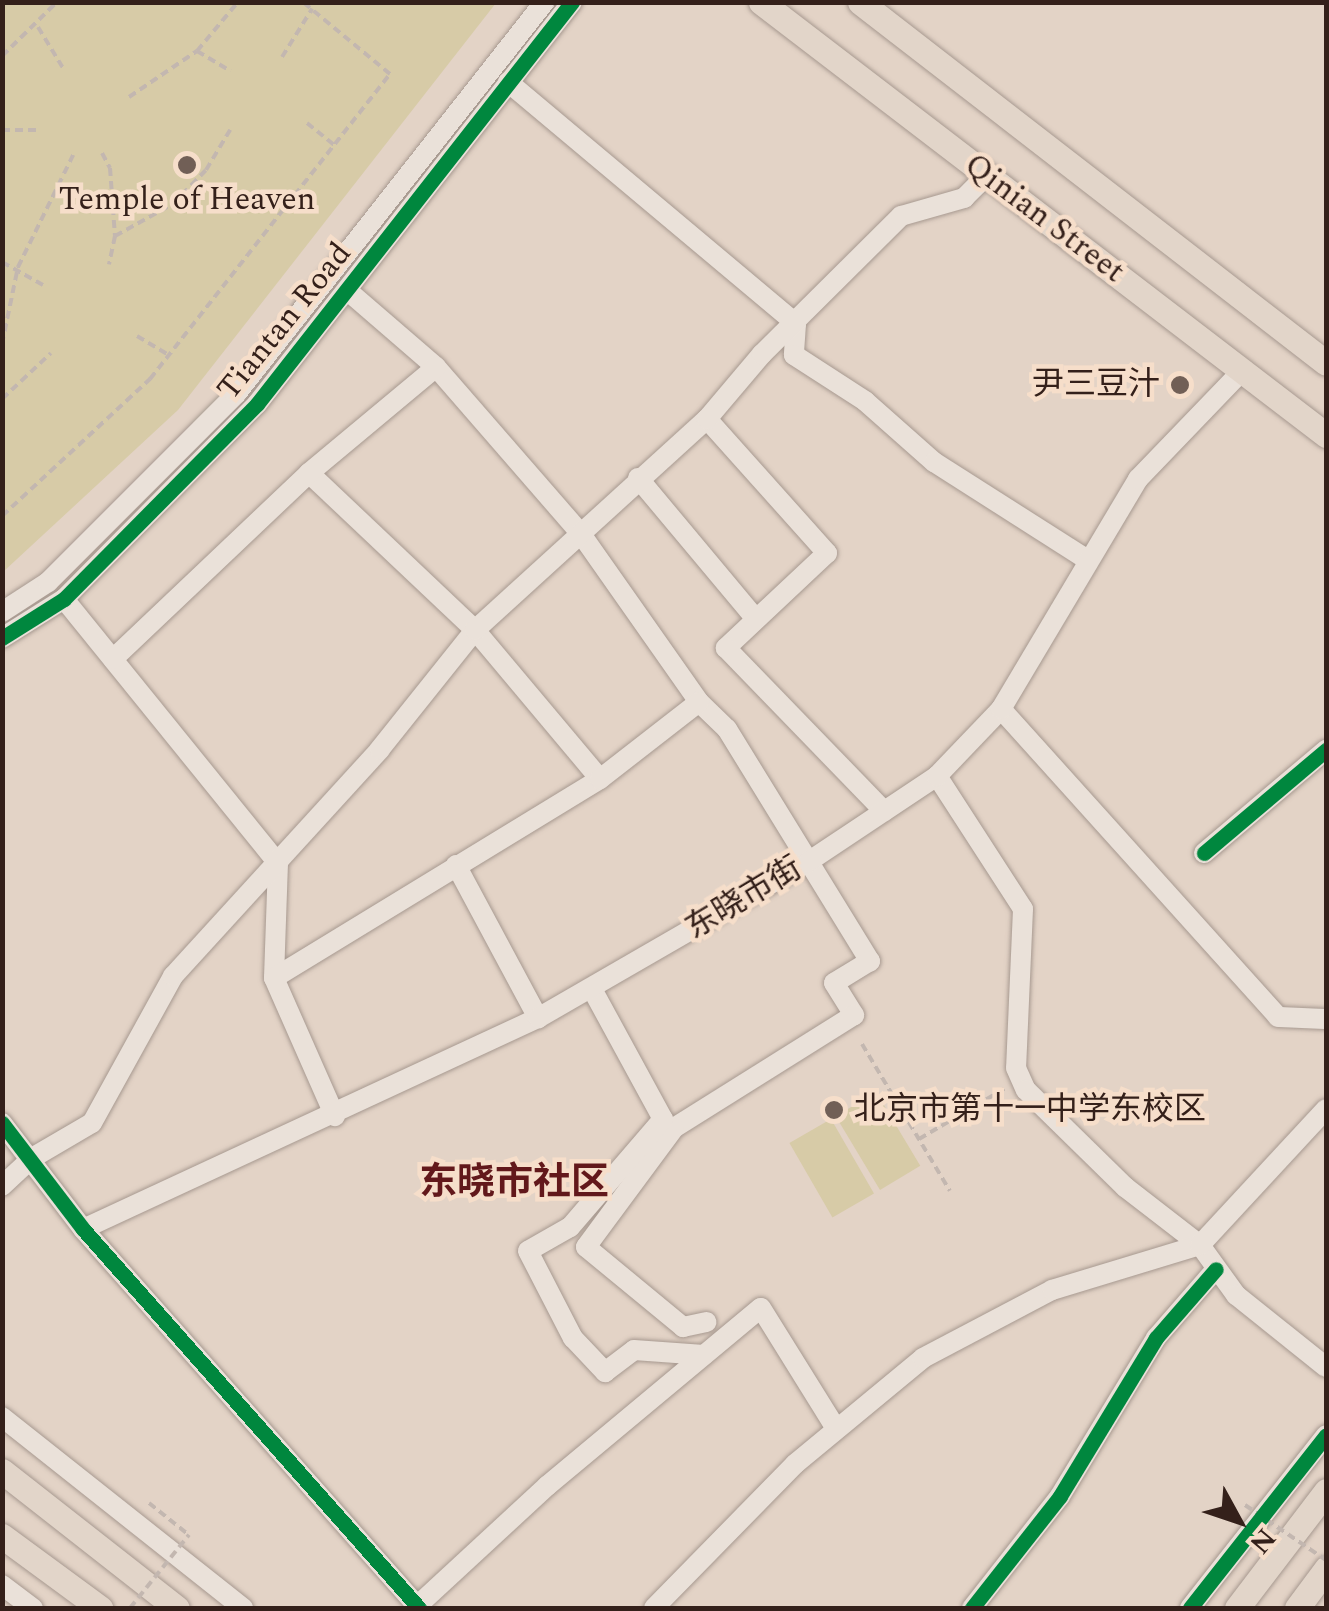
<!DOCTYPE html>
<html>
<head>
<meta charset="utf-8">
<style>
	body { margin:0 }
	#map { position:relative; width:1329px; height:1611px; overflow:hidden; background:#e3d3c6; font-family:Spectral,"Noto Sans SC",serif }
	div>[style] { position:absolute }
	.green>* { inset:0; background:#d7cba7; transform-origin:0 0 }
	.path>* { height:4px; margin-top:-2px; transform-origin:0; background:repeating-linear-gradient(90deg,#c3b7b0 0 8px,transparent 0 13px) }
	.roads { filter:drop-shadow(0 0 2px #a79990) drop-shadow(0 0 2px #a79990) }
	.minor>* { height:20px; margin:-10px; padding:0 10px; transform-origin:10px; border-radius:10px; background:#eae1d9 }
	.major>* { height:25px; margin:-12.5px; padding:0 12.5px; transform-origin:12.5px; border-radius:12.5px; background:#e2d5c9 }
	.path-bridge>* { height:4px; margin-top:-2px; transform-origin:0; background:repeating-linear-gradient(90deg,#c3b7b0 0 8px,transparent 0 13px) }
	.cycleway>* { height:15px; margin:-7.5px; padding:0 7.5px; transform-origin:7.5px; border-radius:7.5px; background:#00873e }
	.dots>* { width:28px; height:28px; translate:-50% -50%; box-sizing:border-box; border:5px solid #f6deca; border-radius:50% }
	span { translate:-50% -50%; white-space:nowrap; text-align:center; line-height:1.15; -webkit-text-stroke:9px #f6deca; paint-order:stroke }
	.poi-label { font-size:32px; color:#34201a }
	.right { translate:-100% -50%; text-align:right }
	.left { translate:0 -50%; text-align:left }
	.street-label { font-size:32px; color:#34201a }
	.quarter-label { font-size:38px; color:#62181b; font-weight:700 }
	.frame { position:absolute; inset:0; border:5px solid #34201a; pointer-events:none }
	.north { position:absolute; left:1189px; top:1471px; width:100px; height:100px; -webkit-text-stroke:8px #f6deca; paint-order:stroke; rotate:130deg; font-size:28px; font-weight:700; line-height:40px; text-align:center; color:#34201a }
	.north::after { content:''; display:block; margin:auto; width:35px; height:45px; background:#34201a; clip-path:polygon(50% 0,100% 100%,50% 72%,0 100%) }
</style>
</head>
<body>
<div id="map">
	<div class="green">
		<i style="clip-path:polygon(2px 3px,496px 3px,178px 410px,3px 572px)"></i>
		<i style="left:876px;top:1092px;width:86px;height:47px;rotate:59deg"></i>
		<i style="left:831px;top:1119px;width:86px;height:48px;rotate:60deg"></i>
	</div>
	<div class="path">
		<i style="left:38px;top:27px;width:48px;rotate:58.6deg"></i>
		<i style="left:197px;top:51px;width:39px;rotate:31deg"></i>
		<i style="left:2px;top:56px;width:77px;rotate:-44.5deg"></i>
		<i style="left:282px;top:57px;width:57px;rotate:-58deg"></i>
		<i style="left:129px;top:97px;width:82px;rotate:-34.1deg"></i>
		<i style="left:197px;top:51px;width:64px;rotate:-50.1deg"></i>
		<i style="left:307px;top:123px;width:35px;rotate:39deg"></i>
		<i style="left:2px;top:130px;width:39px"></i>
		<i style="left:102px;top:153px;width:17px;rotate:62deg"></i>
		<i style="left:110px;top:168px;width:68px;rotate:85.8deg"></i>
		<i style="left:115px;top:236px;width:29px;rotate:102deg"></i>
		<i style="left:115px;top:236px;width:66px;rotate:-28.9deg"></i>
		<i style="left:173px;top:204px;width:47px;rotate:-45.9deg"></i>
		<i style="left:206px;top:170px;width:47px;rotate:-59deg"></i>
		<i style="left:2px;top:262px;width:47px;rotate:29.3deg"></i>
		<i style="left:137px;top:336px;width:37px;rotate:31deg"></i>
		<i style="left:2px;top:344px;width:79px;rotate:-78.3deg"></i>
		<i style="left:18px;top:267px;width:125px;rotate:-63.8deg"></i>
		<i style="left:2px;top:399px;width:67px;rotate:-43.2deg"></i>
		<i style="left:2px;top:516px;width:202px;rotate:-42.8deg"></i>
		<i style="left:150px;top:379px;width:388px;rotate:-51.8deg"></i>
		<i style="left:390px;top:74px;width:113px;rotate:-140.4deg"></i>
		<i style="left:862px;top:1044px;width:171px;rotate:59.1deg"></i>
		<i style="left:919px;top:1139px;width:99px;rotate:-30.5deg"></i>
		<i style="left:149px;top:1503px;width:51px;rotate:38.7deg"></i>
	</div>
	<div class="roads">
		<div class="minor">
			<i style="left:508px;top:82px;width:376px;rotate:40deg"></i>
			<i style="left:796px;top:324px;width:31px;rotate:94deg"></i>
			<i style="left:794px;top:355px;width:85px;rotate:32.9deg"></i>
			<i style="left:865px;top:401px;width:92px;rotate:41.5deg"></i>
			<i style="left:934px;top:462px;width:183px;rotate:32.5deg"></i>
			<i style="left:348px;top:291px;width:116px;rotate:40.8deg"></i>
			<i style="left:436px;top:367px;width:221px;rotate:49deg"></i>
			<i style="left:581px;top:534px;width:205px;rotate:54.9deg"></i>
			<i style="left:699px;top:702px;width:39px;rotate:44deg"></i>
			<i style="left:727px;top:729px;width:273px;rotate:58.4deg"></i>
			<i style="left:870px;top:961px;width:42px;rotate:148.6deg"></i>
			<i style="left:834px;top:983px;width:38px;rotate:58deg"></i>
			<i style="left:854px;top:1015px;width:213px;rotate:147.9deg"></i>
			<i style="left:674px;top:1128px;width:148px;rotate:126.5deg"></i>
			<i style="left:586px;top:1247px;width:126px;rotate:39.5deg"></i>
			<i style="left:683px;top:1327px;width:24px;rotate:-12deg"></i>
			<i style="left:707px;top:419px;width:180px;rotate:48.2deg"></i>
			<i style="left:827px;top:553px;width:139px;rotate:136.8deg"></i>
			<i style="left:726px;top:648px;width:227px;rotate:45.9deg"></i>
			<i style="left:309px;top:473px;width:228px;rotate:43.4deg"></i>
			<i style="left:475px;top:630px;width:194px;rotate:50deg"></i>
			<i style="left:638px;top:478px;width:182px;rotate:50.1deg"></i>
			<i style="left:64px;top:599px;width:340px;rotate:51deg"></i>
			<i style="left:278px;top:863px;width:115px;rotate:92deg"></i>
			<i style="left:274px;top:978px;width:151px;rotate:66.2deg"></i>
			<i style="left:2px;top:612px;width:55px;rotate:-33.1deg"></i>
			<i style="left:48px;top:582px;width:266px;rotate:-45deg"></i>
			<i style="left:236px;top:394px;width:499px;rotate:-51.8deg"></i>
			<i style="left:2px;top:638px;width:73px;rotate:-32.2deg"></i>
			<i style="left:64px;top:599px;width:274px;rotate:-45.3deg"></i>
			<i style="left:257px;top:404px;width:511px;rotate:-51.92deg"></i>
			<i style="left:113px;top:659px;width:270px;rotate:-43.5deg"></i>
			<i style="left:309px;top:473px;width:165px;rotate:-39.8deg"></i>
			<i style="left:1001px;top:709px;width:414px;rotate:48deg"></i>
			<i style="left:1278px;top:1017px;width:48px;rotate:2.4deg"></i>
			<i style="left:937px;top:776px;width:158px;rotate:57.1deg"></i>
			<i style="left:1023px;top:909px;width:159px;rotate:92.5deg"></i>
			<i style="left:1016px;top:1068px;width:24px;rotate:66deg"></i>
			<i style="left:1026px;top:1090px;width:139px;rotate:44.4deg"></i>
			<i style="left:1125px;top:1187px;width:95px;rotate:37.7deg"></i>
			<i style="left:1200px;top:1245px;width:62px;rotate:54.2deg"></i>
			<i style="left:1236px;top:1295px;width:115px;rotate:38.7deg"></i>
			<i style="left:1204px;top:853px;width:160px;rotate:-40.2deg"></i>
			<i style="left:456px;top:865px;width:174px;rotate:61.8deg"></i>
			<i style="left:274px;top:978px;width:382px;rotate:-31.4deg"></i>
			<i style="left:600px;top:779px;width:125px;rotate:-37.9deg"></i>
			<i style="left:592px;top:989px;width:148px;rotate:61.4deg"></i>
			<i style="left:663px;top:1119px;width:143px;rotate:130.7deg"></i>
			<i style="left:570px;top:1227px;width:48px;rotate:150.3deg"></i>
			<i style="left:528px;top:1251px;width:98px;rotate:62.7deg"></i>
			<i style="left:573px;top:1338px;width:47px;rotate:46.7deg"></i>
			<i style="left:605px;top:1372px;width:36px;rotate:-37deg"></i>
			<i style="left:634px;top:1350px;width:70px;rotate:4.1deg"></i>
			<i style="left:2px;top:1123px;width:133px;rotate:52.6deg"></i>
			<i style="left:83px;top:1229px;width:506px;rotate:48.44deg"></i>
			<i style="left:2px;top:1186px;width:41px;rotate:-43deg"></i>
			<i style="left:32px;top:1158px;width:69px;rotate:-30.3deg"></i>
			<i style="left:92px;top:1123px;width:168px;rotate:-61.1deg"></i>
			<i style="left:173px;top:976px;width:307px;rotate:-47.6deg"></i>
			<i style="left:380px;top:749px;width:152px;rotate:-51.4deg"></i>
			<i style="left:475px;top:630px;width:314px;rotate:-42.3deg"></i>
			<i style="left:707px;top:419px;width:85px;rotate:-49.8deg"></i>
			<i style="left:762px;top:354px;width:196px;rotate:-44.8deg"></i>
			<i style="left:901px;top:216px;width:66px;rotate:-15.9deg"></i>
			<i style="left:964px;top:198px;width:33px;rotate:-45deg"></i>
			<i style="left:83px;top:1229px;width:502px;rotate:-24.88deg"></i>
			<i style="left:538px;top:1018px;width:312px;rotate:-30deg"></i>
			<i style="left:808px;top:862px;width:155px;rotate:-33.7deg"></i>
			<i style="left:937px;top:776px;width:93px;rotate:-46.3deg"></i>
			<i style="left:1001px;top:709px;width:268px;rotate:-59.2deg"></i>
			<i style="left:1138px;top:479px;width:150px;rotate:-46.1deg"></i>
			<i style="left:2px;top:1417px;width:308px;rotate:38.4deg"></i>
			<i style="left:2px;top:1585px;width:39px;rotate:37deg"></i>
			<i style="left:417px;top:1606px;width:177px;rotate:-42.7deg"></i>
			<i style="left:547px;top:1486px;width:278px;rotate:-39.8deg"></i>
			<i style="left:761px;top:1308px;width:140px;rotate:58.1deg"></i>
			<i style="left:654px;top:1608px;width:202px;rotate:-45.6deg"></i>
			<i style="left:795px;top:1464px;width:166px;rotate:-39.6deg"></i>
			<i style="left:923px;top:1358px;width:146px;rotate:-27.8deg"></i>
			<i style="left:1052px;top:1290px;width:155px;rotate:-16.9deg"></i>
			<i style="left:1200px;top:1245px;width:185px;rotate:-47.2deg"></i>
			<i style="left:972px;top:1608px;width:142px;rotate:-51.8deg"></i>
			<i style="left:1060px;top:1496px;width:185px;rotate:-58.7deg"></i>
			<i style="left:1156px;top:1338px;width:91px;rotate:-49deg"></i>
			<i style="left:1190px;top:1608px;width:220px;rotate:-51.8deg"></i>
		</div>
		<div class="major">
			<i style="left:761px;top:2px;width:712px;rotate:37.47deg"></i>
			<i style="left:860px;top:2px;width:589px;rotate:37.76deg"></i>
			<i style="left:2px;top:1471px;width:222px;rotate:38.1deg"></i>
			<i style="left:2px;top:1536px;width:122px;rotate:36.3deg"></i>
			<i style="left:1237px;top:1608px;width:147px;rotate:-52.7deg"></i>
			<i style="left:1297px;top:1608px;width:49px;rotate:-53.4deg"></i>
		</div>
	</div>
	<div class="path-bridge">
		<i style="left:1245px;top:1505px;width:98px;rotate:34.2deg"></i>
		<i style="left:130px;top:1608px;width:94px;rotate:-51.1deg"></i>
	</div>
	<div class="cycleway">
		<i style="left:2px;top:638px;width:73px;rotate:-32.2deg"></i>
		<i style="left:64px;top:599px;width:274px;rotate:-45.3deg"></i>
		<i style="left:257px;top:404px;width:511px;rotate:-51.92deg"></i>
		<i style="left:1204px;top:853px;width:160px;rotate:-40.2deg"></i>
		<i style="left:2px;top:1123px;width:133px;rotate:52.6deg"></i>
		<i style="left:83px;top:1229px;width:506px;rotate:48.44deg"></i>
		<i style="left:972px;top:1608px;width:142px;rotate:-51.8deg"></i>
		<i style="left:1060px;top:1496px;width:185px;rotate:-58.7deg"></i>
		<i style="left:1156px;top:1338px;width:91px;rotate:-49deg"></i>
		<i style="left:1190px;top:1608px;width:220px;rotate:-51.8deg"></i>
	</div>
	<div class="dots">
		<i style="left:187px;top:165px;background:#715f56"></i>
		<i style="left:1180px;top:385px;background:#715f56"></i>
		<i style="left:834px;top:1110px;background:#715f56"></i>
	</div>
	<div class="poi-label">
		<span style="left:187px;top:200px">Temple of Heaven</span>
		<span class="right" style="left:1160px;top:385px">尹三豆汁</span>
		<span class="left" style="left:854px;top:1110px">北京市第十一中学东校区</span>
	</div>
	<div class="street-label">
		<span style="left:1044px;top:219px;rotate:37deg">Qinian Street</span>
		<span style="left:285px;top:322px;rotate:-51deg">Tiantan Road</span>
		<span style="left:744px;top:899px;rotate:-31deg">东晓市街</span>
	</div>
	<div class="quarter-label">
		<span style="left:514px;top:1184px">东晓市社区</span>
	</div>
	<div class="frame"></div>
	<div class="north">N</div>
</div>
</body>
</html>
